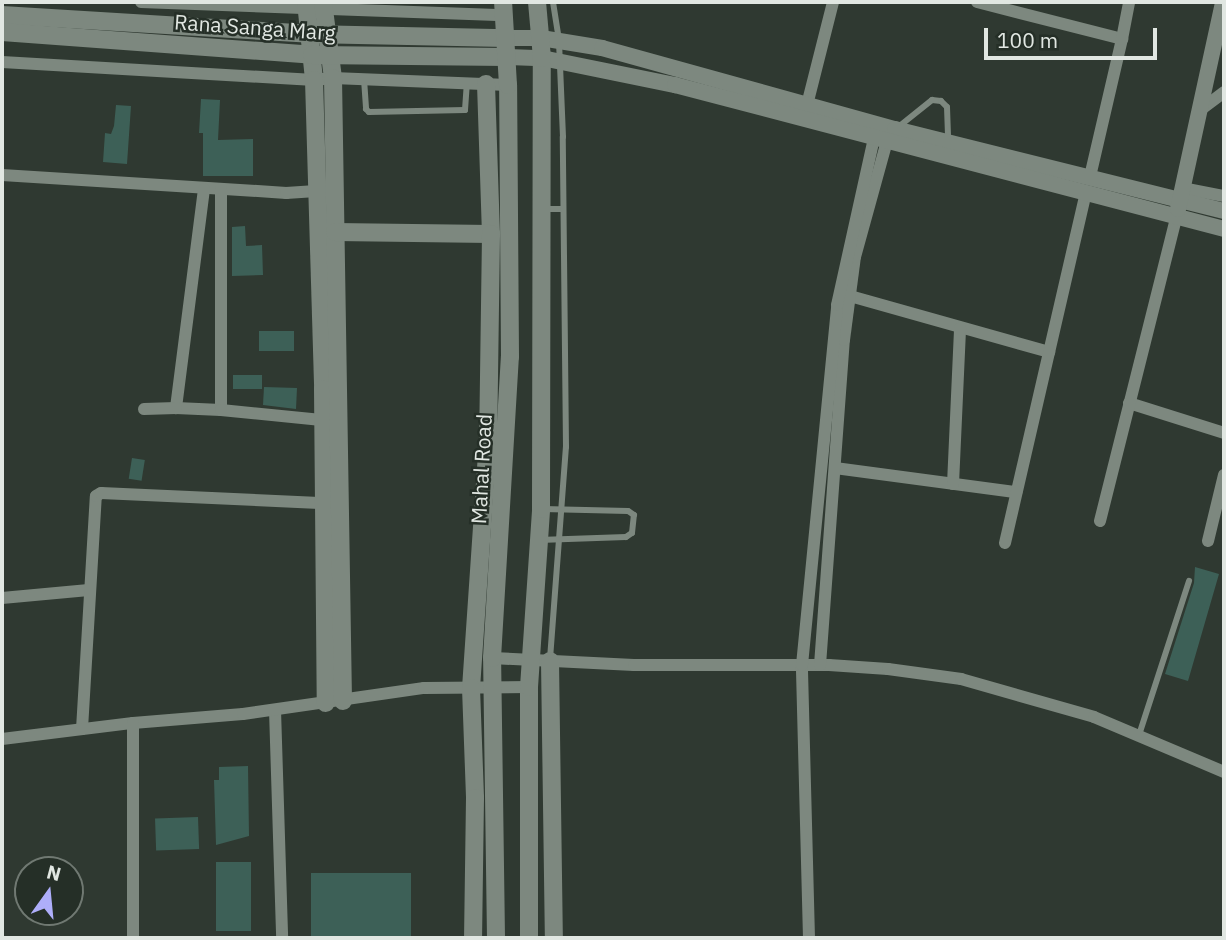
<!DOCTYPE html>
<html>
<head>
<meta charset="utf-8">
<style>
	body { margin:0 }
	#map { position:relative; width:1226px; height:940px; overflow:hidden; background:#2f3931; font-family:"IBM Plex Sans",sans-serif }
	div>[style] { position:absolute }
	.building>* { inset:0; background:#3d6057; transform-origin:0 0 }
	.service>* { height:6px; margin:-3px; padding:0 3px; transform-origin:3px; border-radius:3px; background:#7d887f }
	.minor>* { height:12px; margin:-6px; padding:0 6px; transform-origin:6px; border-radius:6px; background:#7d887f }
	.tertiary>* { height:16px; margin:-8px; padding:0 8px; transform-origin:8px; border-radius:8px; background:#7d887f }
	.secondary>* { height:18px; margin:-9px; padding:0 9px; transform-origin:9px; border-radius:9px; background:#7d887f }
	span { translate:-50% -50%; white-space:nowrap; text-align:center; line-height:1.15; -webkit-text-stroke:5px #252f27; paint-order:stroke }
	.street-label { font-size:21px; color:#e1e7e2 }
	.frame { position:absolute; inset:0; border:4px solid #e1e7e2; pointer-events:none }
	.north { position:absolute; left:14px; top:856px; width:70px; height:70px; box-sizing:border-box; background:#252f27; border:2px solid #707972; border-radius:50%; rotate:15deg; font-size:19px; font-weight:700; line-height:28px; text-align:center; color:#e1e7e2 }
	.north::after { content:''; display:block; margin:auto; width:24px; height:32px; background:#aeaefa; clip-path:polygon(50% 0,100% 100%,50% 72%,0 100%) }
	.scale { position:absolute; left:984px; top:28px; width:173px; height:32px; box-sizing:border-box; border:4px solid #e1e7e2; border-top:0; padding-left:9px; font-size:21px; line-height:24px; white-space:nowrap; color:#e1e7e2; -webkit-text-stroke:5px #252f27; paint-order:stroke }
</style>
</head>
<body>
<div id="map">
	<div class="building">
		<i style="clip-path:polygon(201px 99px,220px 100px,218px 140px,253px 139px,253px 176px,203px 176px,203px 133px,199px 133px)"></i>
		<i style="clip-path:polygon(116px 105px,131px 106px,127px 164px,103px 162px,105px 133px,111px 134px,114px 126px)"></i>
		<i style="clip-path:polygon(245px 226px,246px 246px,262px 245px,263px 275px,232px 276px,232px 227px)"></i>
		<i style="left:259px;top:331px;width:35px;height:20px"></i>
		<i style="left:262px;top:375px;width:14px;height:29px;rotate:90deg"></i>
		<i style="clip-path:polygon(264px 387px,297px 388px,296px 409px,263px 405px)"></i>
		<i style="left:132px;top:458px;width:13px;height:21px;rotate:9deg"></i>
		<i style="clip-path:polygon(1195px 567px,1219px 574px,1188px 681px,1165px 674px,1194px 583px)"></i>
		<i style="clip-path:polygon(248px 766px,249px 836px,216px 845px,214px 780px,219px 780px,219px 767px)"></i>
		<i style="left:198px;top:817px;width:32px;height:43px;rotate:88deg"></i>
		<i style="left:216px;top:862px;width:35px;height:69px"></i>
		<i style="left:311px;top:873px;width:100px;height:65px"></i>
	</div>
	<div class="service">
		<i style="left:364px;top:79px;width:30px;rotate:86deg"></i>
		<i style="left:366px;top:109px;width:4px;rotate:45deg"></i>
		<i style="left:369px;top:112px;width:96px;rotate:-1.2deg"></i>
		<i style="left:465px;top:110px;width:27px;rotate:-86deg"></i>
		<i style="left:897px;top:128px;width:45px;rotate:-38.7deg"></i>
		<i style="left:932px;top:100px;width:9px;rotate:6deg"></i>
		<i style="left:941px;top:101px;width:8px;rotate:45deg"></i>
		<i style="left:947px;top:107px;width:34px;rotate:88deg"></i>
		<i style="left:543px;top:209px;width:20px"></i>
		<i style="left:539px;top:540px;width:87px;rotate:-2deg"></i>
		<i style="left:626px;top:537px;width:7px;rotate:-34deg"></i>
		<i style="left:632px;top:533px;width:18px;rotate:-84deg"></i>
		<i style="left:634px;top:515px;width:7px;rotate:-146deg"></i>
		<i style="left:628px;top:511px;width:85px;rotate:-178.7deg"></i>
		<i style="left:550px;top:659px;width:213px;rotate:-85.7deg"></i>
		<i style="left:566px;top:447px;width:310px;rotate:-90.6deg"></i>
		<i style="left:563px;top:137px;width:97px;rotate:-92.4deg"></i>
		<i style="left:559px;top:40px;width:38px;rotate:-99deg"></i>
		<i style="left:1139px;top:735px;width:162px;rotate:-72deg"></i>
	</div>
	<div class="minor">
		<i style="left:141px;top:2px;width:363px;rotate:2.1deg"></i>
		<i style="left:977px;top:2px;width:150px;rotate:14.3deg"></i>
		<i style="left:1122px;top:39px;width:142px;rotate:103.1deg"></i>
		<i style="left:1122px;top:39px;width:38px;rotate:-79deg"></i>
		<i style="left:2px;top:62px;width:313px;rotate:3.3deg"></i>
		<i style="left:314px;top:80px;width:19px;rotate:-6deg"></i>
		<i style="left:333px;top:78px;width:175px;rotate:2.3deg"></i>
		<i style="left:807px;top:105px;width:106px;rotate:-75.8deg"></i>
		<i style="left:1199px;top:111px;width:31px;rotate:-37deg"></i>
		<i style="left:2px;top:175px;width:285px;rotate:3.6deg"></i>
		<i style="left:286px;top:193px;width:30px;rotate:-4deg"></i>
		<i style="left:1182px;top:188px;width:43px;rotate:10.8deg"></i>
		<i style="left:204px;top:189px;width:221px;rotate:97.3deg"></i>
		<i style="left:176px;top:408px;width:45px;rotate:2.5deg"></i>
		<i style="left:221px;top:189px;width:221px;rotate:90deg"></i>
		<i style="left:221px;top:410px;width:101px;rotate:5.7deg"></i>
		<i style="left:850px;top:296px;width:207px;rotate:15.7deg"></i>
		<i style="left:1129px;top:403px;width:100px;rotate:17.5deg"></i>
		<i style="left:144px;top:409px;width:32px;rotate:-2deg"></i>
		<i style="left:835px;top:468px;width:183px;rotate:7.6deg"></i>
		<i style="left:953px;top:484px;width:156px;rotate:-87.4deg"></i>
		<i style="left:1100px;top:521px;width:317px;rotate:-75.9deg"></i>
		<i style="left:1208px;top:541px;width:68px;rotate:-76.4deg"></i>
		<i style="left:1005px;top:543px;width:360px;rotate:-77deg"></i>
		<i style="left:2px;top:598px;width:87px;rotate:-5.3deg"></i>
		<i style="left:492px;top:658px;width:142px;rotate:2.8deg"></i>
		<i style="left:634px;top:665px;width:195px"></i>
		<i style="left:829px;top:665px;width:59px;rotate:3.9deg"></i>
		<i style="left:888px;top:669px;width:74px;rotate:7.8deg"></i>
		<i style="left:961px;top:679px;width:138px;rotate:15.9deg"></i>
		<i style="left:1094px;top:717px;width:141px;rotate:22.9deg"></i>
		<i style="left:820px;top:665px;width:326px;rotate:-85.8deg"></i>
		<i style="left:844px;top:340px;width:84px;rotate:-82.5deg"></i>
		<i style="left:855px;top:257px;width:120px;rotate:-74.6deg"></i>
		<i style="left:275px;top:710px;width:228px;rotate:88.2deg"></i>
		<i style="left:82px;top:729px;width:233px;rotate:-86.6deg"></i>
		<i style="left:96px;top:496px;width:6px;rotate:-31deg"></i>
		<i style="left:101px;top:493px;width:224px;rotate:2.6deg"></i>
		<i style="left:2px;top:739px;width:132px;rotate:-7deg"></i>
		<i style="left:133px;top:723px;width:110px;rotate:-4.7deg"></i>
		<i style="left:243px;top:714px;width:183px;rotate:-8.2deg"></i>
		<i style="left:424px;top:688px;width:105px;rotate:-0.5deg"></i>
		<i style="left:133px;top:938px;width:215px;rotate:-90deg"></i>
		<i style="left:809px;top:938px;width:273px;rotate:-91.5deg"></i>
		<i style="left:802px;top:665px;width:362px;rotate:-84.4deg"></i>
		<i style="left:837px;top:305px;width:171px;rotate:-77.5deg"></i>
	</div>
	<div class="tertiary">
		<i style="left:506px;top:38px;width:35px"></i>
		<i style="left:541px;top:38px;width:62px;rotate:9.3deg"></i>
		<i style="left:602px;top:48px;width:304px;rotate:15.5deg"></i>
		<i style="left:895px;top:129px;width:339px;rotate:14deg"></i>
		<i style="left:507px;top:57px;width:35px;rotate:2deg"></i>
		<i style="left:542px;top:58px;width:136px;rotate:11.5deg"></i>
		<i style="left:675px;top:85px;width:568px;rotate:14.7deg"></i>
		<i style="left:1178px;top:209px;width:212px;rotate:-77.7deg"></i>
	</div>
	<div class="secondary">
		<i style="left:306px;top:2px;width:78px;rotate:84.1deg"></i>
		<i style="left:314px;top:80px;width:309px;rotate:88.3deg"></i>
		<i style="left:323px;top:389px;width:314px;rotate:89.5deg"></i>
		<i style="left:323px;top:2px;width:77px;rotate:82.5deg"></i>
		<i style="left:333px;top:78px;width:623px;rotate:89.08deg"></i>
		<i style="left:2px;top:15px;width:308px;rotate:3.5deg"></i>
		<i style="left:309px;top:34px;width:197px;rotate:1.2deg"></i>
		<i style="left:2px;top:32px;width:311px;rotate:4.2deg"></i>
		<i style="left:312px;top:55px;width:195px;rotate:0.6deg"></i>
		<i style="left:486px;top:84px;width:150px;rotate:88.1deg"></i>
		<i style="left:335px;top:232px;width:156px;rotate:0.7deg"></i>
		<i style="left:491px;top:234px;width:205px;rotate:90.8deg"></i>
		<i style="left:488px;top:439px;width:250px;rotate:93.9deg"></i>
		<i style="left:471px;top:688px;width:110px;rotate:87.9deg"></i>
		<i style="left:475px;top:798px;width:140px;rotate:90.8deg"></i>
		<i style="left:550px;top:661px;width:277px;rotate:89.2deg"></i>
		<i style="left:496px;top:938px;width:280px;rotate:-90.8deg"></i>
		<i style="left:492px;top:658px;width:302px;rotate:-86.6deg"></i>
		<i style="left:510px;top:357px;width:272px;rotate:-90.4deg"></i>
		<i style="left:508px;top:85px;width:83px;rotate:-93.4deg"></i>
		<i style="left:529px;top:938px;width:251px;rotate:-90deg"></i>
		<i style="left:529px;top:687px;width:178px;rotate:-86.1deg"></i>
		<i style="left:541px;top:509px;width:451px;rotate:-89.9deg"></i>
		<i style="left:542px;top:58px;width:56px;rotate:-95.1deg"></i>
	</div>
	<div class="street-label">
		<span style="left:255px;top:27px;rotate:4deg">Rana Sanga Marg</span>
		<span style="left:481px;top:469px;rotate:-87deg">Mahal Road</span>
	</div>
	<div class="frame"></div>
	<div class="north">N</div>
	<div class="scale">100 m</div>
</div>
</body>
</html>
